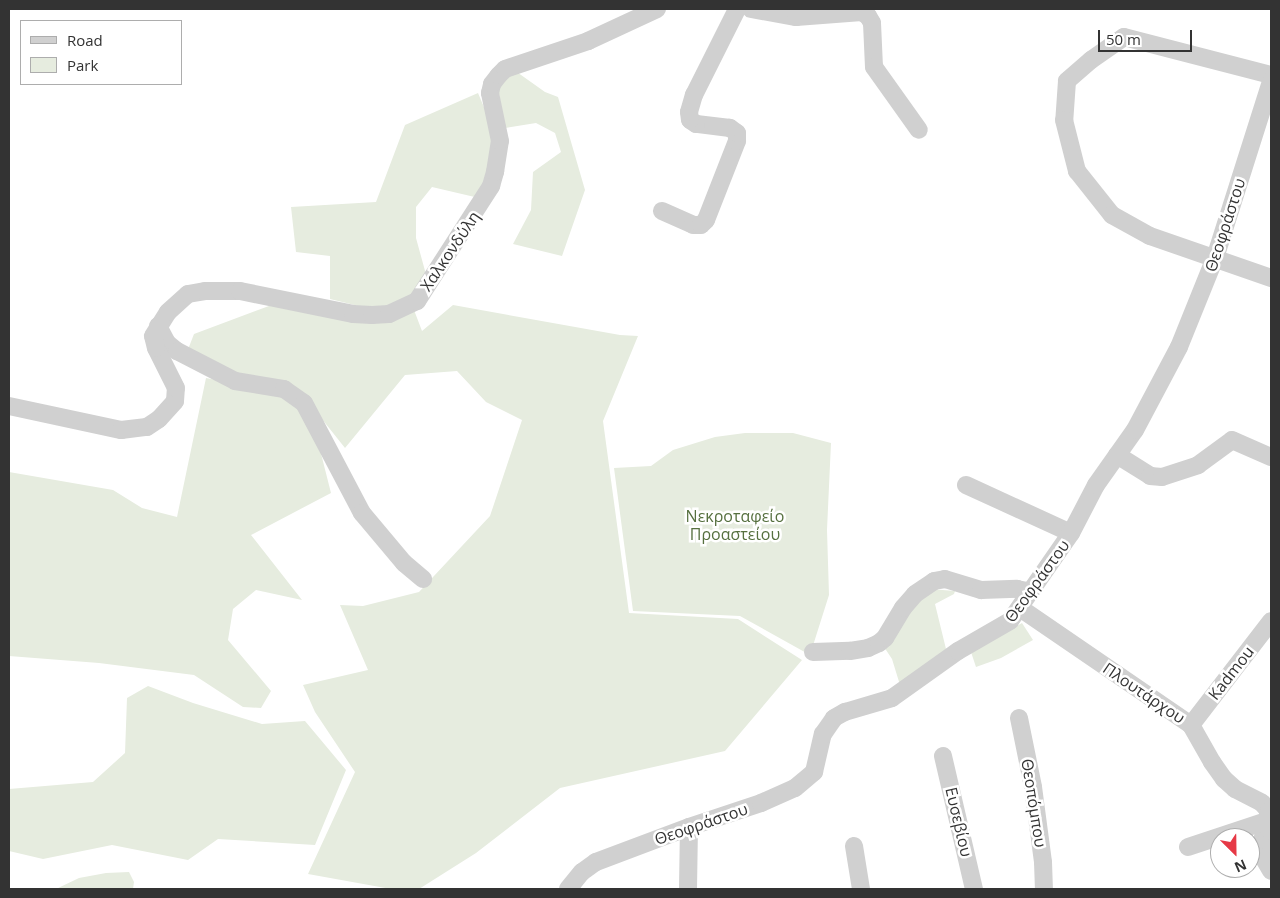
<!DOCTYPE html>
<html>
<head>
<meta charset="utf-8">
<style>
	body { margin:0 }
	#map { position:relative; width:1280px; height:898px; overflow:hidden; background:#fff; font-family:"Open Sans",sans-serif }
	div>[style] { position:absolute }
	.green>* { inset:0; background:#e6ecdf }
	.minor>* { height:18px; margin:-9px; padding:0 9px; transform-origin:9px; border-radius:9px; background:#d0d0d0 }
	span { translate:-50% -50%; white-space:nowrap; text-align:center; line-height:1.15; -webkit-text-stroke:5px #fff; paint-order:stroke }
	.street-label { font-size:16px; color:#333 }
	.park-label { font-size:16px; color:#56703f }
	.frame { position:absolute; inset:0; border:10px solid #333; pointer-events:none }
	.legend { position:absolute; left:20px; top:20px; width:162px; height:65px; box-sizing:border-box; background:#fff; border:1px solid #adadad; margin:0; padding:6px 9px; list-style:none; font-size:15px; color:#333 }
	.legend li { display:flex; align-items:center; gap:10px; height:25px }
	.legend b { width:25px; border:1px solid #adadad }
	.north { position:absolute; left:1210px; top:828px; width:50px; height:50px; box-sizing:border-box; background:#fff; border:1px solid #adadad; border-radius:50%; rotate:157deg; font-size:14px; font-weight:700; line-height:20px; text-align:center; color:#333 }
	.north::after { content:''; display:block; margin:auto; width:18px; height:22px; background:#e63946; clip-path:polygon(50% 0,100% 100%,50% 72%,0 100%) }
	.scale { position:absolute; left:1098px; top:30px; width:94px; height:22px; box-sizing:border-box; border:2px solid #333; border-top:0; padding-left:6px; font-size:15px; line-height:18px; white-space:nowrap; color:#333; -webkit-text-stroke:4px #fff; paint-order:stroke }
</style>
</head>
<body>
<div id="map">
	<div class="green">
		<i style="clip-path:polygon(514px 70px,545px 92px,558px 97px,585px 190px,562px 256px,513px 244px,531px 210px,533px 172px,561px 152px,555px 133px,536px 123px,505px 128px,498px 88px)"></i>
		<i style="clip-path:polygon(478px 93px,494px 131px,491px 163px,479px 198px,432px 187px,416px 207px,416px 238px,427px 278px,419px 291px,391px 307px,371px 309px,330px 299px,330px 256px,296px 252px,291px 207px,376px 202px,405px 125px)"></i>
		<i style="clip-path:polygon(277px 303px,414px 310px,422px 331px,453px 305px,620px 335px,638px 336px,603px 421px,629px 613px,738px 619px,802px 660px,725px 751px,560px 788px,476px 853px,419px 889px,391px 889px,308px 874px,355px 772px,315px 712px,303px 685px,368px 670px,340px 605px,363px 606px,419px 592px,490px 516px,522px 420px,486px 402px,457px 371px,405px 375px,345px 448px,302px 394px,234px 377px,187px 352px,194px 334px)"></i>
		<i style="clip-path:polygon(206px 378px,275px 391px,312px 418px,331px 493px,251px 535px,302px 600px,256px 590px,233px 609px,228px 640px,271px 691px,261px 708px,243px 707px,194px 675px,99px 663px,9px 656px,9px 472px,113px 490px,142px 508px,177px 517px)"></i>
		<i style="clip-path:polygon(745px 433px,793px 433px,831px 443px,827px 530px,829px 595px,810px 655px,740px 616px,633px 611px,614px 468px,651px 466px,673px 450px,715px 437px)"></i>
		<i style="clip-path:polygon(930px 589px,955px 591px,954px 594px,935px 604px,946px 649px,900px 685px,892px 659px,884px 647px,908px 611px)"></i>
		<i style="clip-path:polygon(1022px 623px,1033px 640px,1001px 658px,976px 667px,971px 652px)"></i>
		<i style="clip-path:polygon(148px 686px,193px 703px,262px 724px,305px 721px,346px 770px,315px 845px,218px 839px,188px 860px,112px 845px,43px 859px,9px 851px,9px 789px,93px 782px,125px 753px,127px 698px)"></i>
		<i style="clip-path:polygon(129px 872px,134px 882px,133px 889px,56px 889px,79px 878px,106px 873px)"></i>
	</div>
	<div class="minor">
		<i style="left:751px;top:9px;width:46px;rotate:10.1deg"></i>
		<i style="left:796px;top:17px;width:66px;rotate:-4.3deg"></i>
		<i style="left:862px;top:12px;width:7px;rotate:34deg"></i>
		<i style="left:868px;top:16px;width:8px;rotate:60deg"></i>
		<i style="left:872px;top:23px;width:44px;rotate:87.4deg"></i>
		<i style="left:874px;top:67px;width:77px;rotate:54.5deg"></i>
		<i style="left:1271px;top:75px;width:152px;rotate:-165.5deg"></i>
		<i style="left:1124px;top:37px;width:40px;rotate:145.1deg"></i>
		<i style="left:1091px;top:60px;width:32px;rotate:139deg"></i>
		<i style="left:1067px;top:81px;width:39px;rotate:94deg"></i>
		<i style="left:1064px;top:120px;width:53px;rotate:75.7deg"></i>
		<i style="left:1077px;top:171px;width:56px;rotate:51.5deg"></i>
		<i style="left:1112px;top:215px;width:43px;rotate:28.9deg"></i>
		<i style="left:1150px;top:236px;width:128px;rotate:19.1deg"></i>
		<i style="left:662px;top:211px;width:34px;rotate:24deg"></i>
		<i style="left:693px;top:225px;width:8px"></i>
		<i style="left:701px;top:225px;width:7px;rotate:-45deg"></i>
		<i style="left:706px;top:220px;width:85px;rotate:-68.6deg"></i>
		<i style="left:737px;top:141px;width:8px;rotate:-90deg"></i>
		<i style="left:737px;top:133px;width:9px;rotate:-144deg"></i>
		<i style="left:730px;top:128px;width:34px;rotate:-173deg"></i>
		<i style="left:696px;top:124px;width:7px;rotate:-146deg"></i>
		<i style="left:690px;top:120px;width:8px;rotate:-97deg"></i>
		<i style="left:689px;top:112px;width:18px;rotate:-74deg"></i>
		<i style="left:694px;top:95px;width:96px;rotate:-63.4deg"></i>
		<i style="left:158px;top:326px;width:19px;rotate:62deg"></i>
		<i style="left:167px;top:343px;width:13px;rotate:39deg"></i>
		<i style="left:177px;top:351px;width:65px;rotate:27.3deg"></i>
		<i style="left:235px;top:381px;width:50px;rotate:9.3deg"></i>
		<i style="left:284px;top:389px;width:24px;rotate:35deg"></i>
		<i style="left:304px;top:403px;width:124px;rotate:62.2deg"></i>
		<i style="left:362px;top:513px;width:65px;rotate:50deg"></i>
		<i style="left:404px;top:563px;width:25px;rotate:40deg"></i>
		<i style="left:9px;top:406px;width:115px;rotate:12.1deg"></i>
		<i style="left:121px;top:430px;width:26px;rotate:-7deg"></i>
		<i style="left:147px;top:427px;width:14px;rotate:-34deg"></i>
		<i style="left:159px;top:419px;width:24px;rotate:-48deg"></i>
		<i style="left:175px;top:401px;width:13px;rotate:-86deg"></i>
		<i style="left:176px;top:388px;width:45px;rotate:-116.6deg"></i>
		<i style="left:156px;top:348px;width:12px;rotate:-104deg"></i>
		<i style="left:153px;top:336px;width:28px;rotate:-58deg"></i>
		<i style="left:168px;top:312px;width:27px;rotate:-42deg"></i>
		<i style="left:188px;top:294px;width:17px;rotate:-10deg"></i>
		<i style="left:205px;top:291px;width:35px"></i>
		<i style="left:240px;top:291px;width:115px;rotate:11.5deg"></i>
		<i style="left:353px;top:314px;width:19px;rotate:3deg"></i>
		<i style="left:372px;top:315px;width:17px;rotate:-3deg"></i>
		<i style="left:389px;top:314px;width:31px;rotate:-25deg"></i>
		<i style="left:417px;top:301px;width:137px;rotate:-57.2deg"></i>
		<i style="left:491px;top:186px;width:15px;rotate:-74deg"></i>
		<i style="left:495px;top:172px;width:31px;rotate:-81deg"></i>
		<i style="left:500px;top:141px;width:49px;rotate:-101.8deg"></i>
		<i style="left:490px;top:93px;width:9px;rotate:-77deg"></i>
		<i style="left:492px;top:84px;width:11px;rotate:-52deg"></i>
		<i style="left:499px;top:75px;width:8px;rotate:-45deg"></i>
		<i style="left:505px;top:69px;width:88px;rotate:-18.6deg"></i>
		<i style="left:588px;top:41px;width:76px;rotate:-24.9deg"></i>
		<i style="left:1117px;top:455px;width:39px;rotate:32deg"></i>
		<i style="left:1150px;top:476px;width:12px;rotate:5deg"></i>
		<i style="left:1162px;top:477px;width:38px;rotate:-18deg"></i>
		<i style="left:1198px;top:465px;width:42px;rotate:-36.3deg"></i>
		<i style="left:1232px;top:440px;width:43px;rotate:23.6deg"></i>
		<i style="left:966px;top:485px;width:115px;rotate:24.6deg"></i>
		<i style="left:1020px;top:608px;width:207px;rotate:34.4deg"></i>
		<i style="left:1191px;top:725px;width:43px;rotate:60.4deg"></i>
		<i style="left:1212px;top:762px;width:21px;rotate:55deg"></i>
		<i style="left:1224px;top:779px;width:15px;rotate:42deg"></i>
		<i style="left:1235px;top:789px;width:30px;rotate:27deg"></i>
		<i style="left:1262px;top:803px;width:11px;rotate:49deg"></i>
		<i style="left:1269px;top:811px;width:35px;rotate:103deg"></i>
		<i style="left:1261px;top:845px;width:12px;rotate:81deg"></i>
		<i style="left:1263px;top:857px;width:16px;rotate:60deg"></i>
		<i style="left:813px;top:652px;width:37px;rotate:-2deg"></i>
		<i style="left:850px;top:651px;width:18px;rotate:-9deg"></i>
		<i style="left:868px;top:648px;width:12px;rotate:-24deg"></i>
		<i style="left:879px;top:643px;width:8px;rotate:-40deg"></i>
		<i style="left:885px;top:638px;width:35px;rotate:-59deg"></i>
		<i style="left:903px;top:608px;width:18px;rotate:-49deg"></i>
		<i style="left:915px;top:594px;width:23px;rotate:-34deg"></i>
		<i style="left:934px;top:581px;width:11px;rotate:-10deg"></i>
		<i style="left:945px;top:579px;width:38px;rotate:17deg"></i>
		<i style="left:981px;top:590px;width:36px;rotate:-2deg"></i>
		<i style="left:1017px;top:589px;width:14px;rotate:12deg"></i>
		<i style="left:1019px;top:718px;width:70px;rotate:78.5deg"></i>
		<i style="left:1033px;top:787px;width:76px;rotate:82.4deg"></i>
		<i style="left:1043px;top:862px;width:27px;rotate:88deg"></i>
		<i style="left:1191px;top:725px;width:131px;rotate:-52.4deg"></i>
		<i style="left:943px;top:756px;width:137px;rotate:76.9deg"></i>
		<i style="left:854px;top:846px;width:44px;rotate:80.8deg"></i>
		<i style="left:1188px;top:847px;width:85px;rotate:-18.4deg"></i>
		<i style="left:568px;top:889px;width:22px;rotate:-51deg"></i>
		<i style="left:582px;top:872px;width:17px;rotate:-36deg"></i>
		<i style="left:596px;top:862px;width:99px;rotate:-20.6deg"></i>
		<i style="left:689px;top:827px;width:76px;rotate:-18.4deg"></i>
		<i style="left:761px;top:803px;width:37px;rotate:-24deg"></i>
		<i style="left:795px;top:788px;width:25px;rotate:-40deg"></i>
		<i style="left:814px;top:772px;width:39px;rotate:-77deg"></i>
		<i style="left:823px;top:734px;width:19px;rotate:-55deg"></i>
		<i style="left:834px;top:718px;width:13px;rotate:-29deg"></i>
		<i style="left:845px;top:712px;width:49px;rotate:-16.6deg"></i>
		<i style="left:892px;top:698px;width:81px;rotate:-35.5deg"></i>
		<i style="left:958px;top:651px;width:60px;rotate:-30deg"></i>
		<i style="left:1010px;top:621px;width:107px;rotate:-55.3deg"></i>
		<i style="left:1071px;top:533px;width:54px;rotate:-62.5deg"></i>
		<i style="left:1096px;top:485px;width:67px;rotate:-54.7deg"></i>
		<i style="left:1135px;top:430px;width:94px;rotate:-62.1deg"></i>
		<i style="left:1179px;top:347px;width:96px;rotate:-68deg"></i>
		<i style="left:1215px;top:258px;width:186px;rotate:-72.4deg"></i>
		<i style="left:688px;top:889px;width:62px;rotate:-89.1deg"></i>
	</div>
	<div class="street-label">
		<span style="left:1225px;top:225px;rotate:-72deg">Θεοφράστου</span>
		<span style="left:450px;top:251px;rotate:-56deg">Χαλκονδύλη</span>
		<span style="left:1037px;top:581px;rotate:-54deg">Θεοφράστου</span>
		<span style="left:1231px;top:673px;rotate:-52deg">Kadmou</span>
		<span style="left:1144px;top:693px;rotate:34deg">Πλουτάρχου</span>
		<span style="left:1034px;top:803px;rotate:81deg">Θεοπόμπου</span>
		<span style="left:959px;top:822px;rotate:77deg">Ευσεβίου</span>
		<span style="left:701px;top:824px;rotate:-19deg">Θεοφράστου</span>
	</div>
	<div class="park-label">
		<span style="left:735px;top:525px">Νεκροταφείο<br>Προαστείου</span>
	</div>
	<div class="frame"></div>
	<ul class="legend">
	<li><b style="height:6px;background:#d0d0d0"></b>Road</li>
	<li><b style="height:14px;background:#e6ecdf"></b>Park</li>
	</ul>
	<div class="north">N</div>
	<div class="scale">50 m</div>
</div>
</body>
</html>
